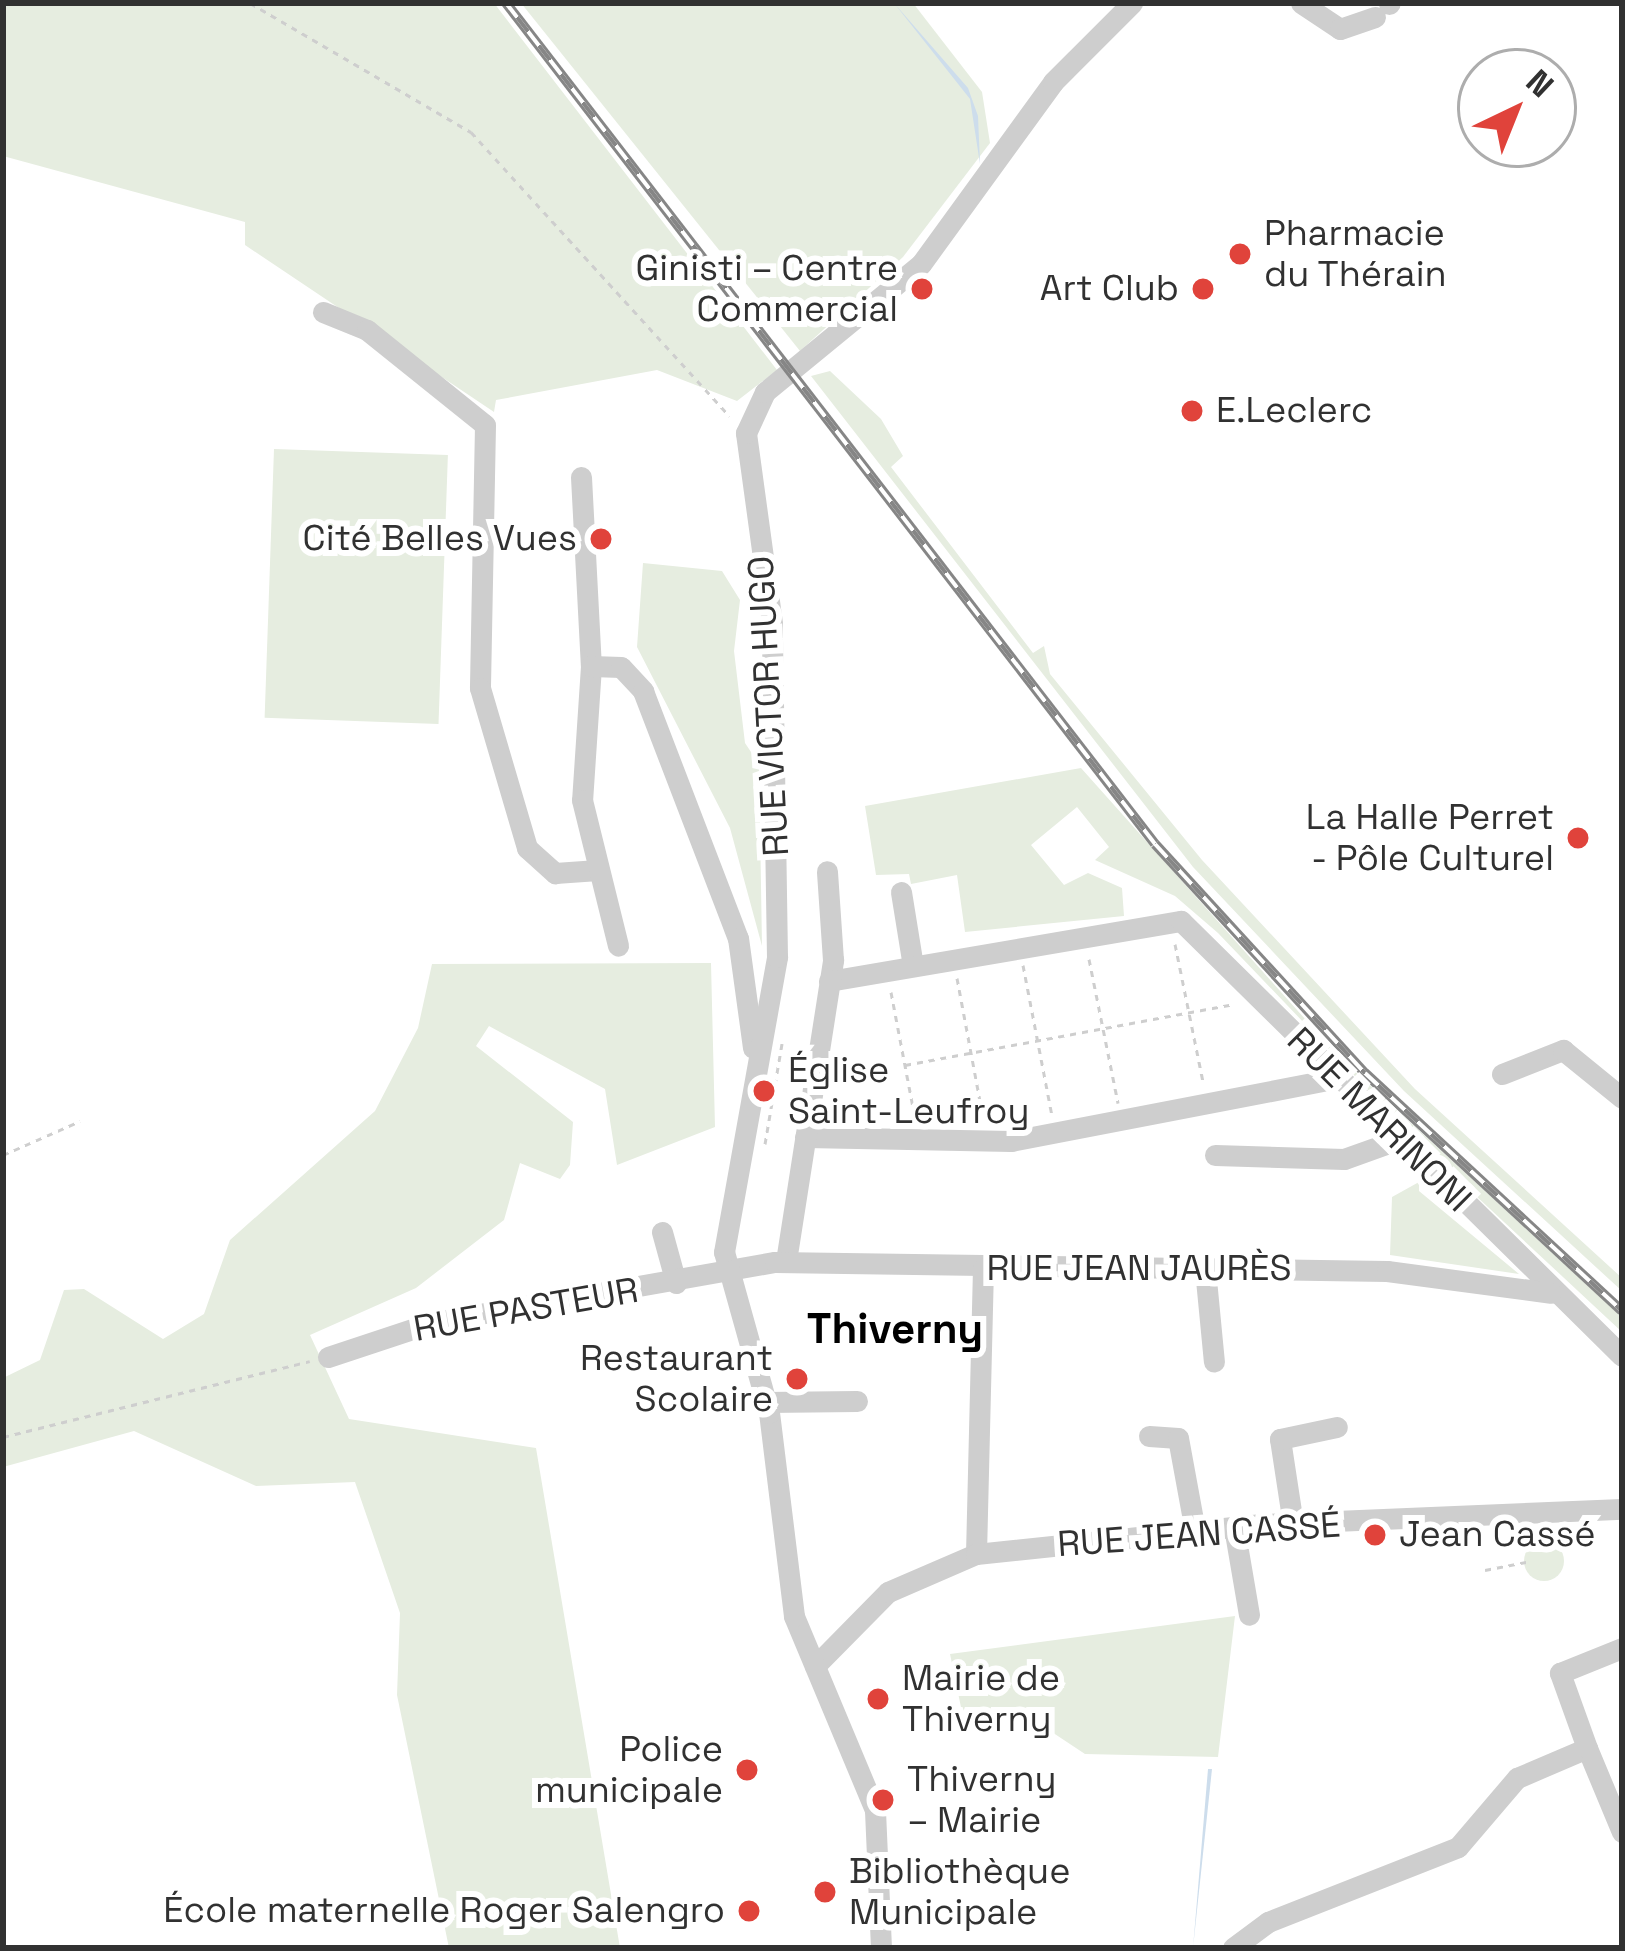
<!DOCTYPE html>
<html>
<head>
<meta charset="utf-8">
<style>
	body { margin:0 }
	#map { position:relative; width:1625px; height:1951px; overflow:hidden; background:#fff; font-family:"Space Grotesk",sans-serif }
	div>[style] { position:absolute }
	.green>* { inset:0; background:#e6ede0; transform-origin:0 0 }
	.round { border-radius:50% }
	.water>* { inset:0; background:#cdddec }
	.path>* { height:3px; margin-top:-1.5px; transform-origin:0; background:repeating-linear-gradient(90deg,#cecece 0 6px,transparent 0 12px) }
	.minor>* { height:21px; margin:-10.5px; padding:0 10.5px; transform-origin:10.5px; border-radius:10.5px; background:#cecece }
	.rail>* { height:10px; margin-top:-5px; transform-origin:0; background:repeating-linear-gradient(90deg,#fff 0 18px,#868686 0 36px); box-sizing:border-box; border-block:3px solid #868686 }
	.dots>* { width:33px; height:33px; translate:-50% -50%; box-sizing:border-box; border:6px solid #fff; border-radius:50% }
	span { translate:-50% -50%; white-space:nowrap; text-align:center; line-height:1.15; -webkit-text-stroke:12px #fff; paint-order:stroke }
	.poi-label { font-size:36px; color:#313131 }
	.left { translate:0 -50%; text-align:left }
	.right { translate:-100% -50%; text-align:right }
	.street-label { font-size:36px; color:#313131 }
	.quarter-label { font-size:42px; color:#000; font-weight:700 }
	.frame { position:absolute; inset:0; border:6px solid #313131; pointer-events:none }
	.north { position:absolute; left:1457px; top:48px; width:120px; height:120px; box-sizing:border-box; background:#fff; border:3px solid #adadad; border-radius:50%; rotate:43deg; font-size:33px; font-weight:700; line-height:48px; text-align:center; color:#313131 }
	.north::after { content:''; display:block; margin:auto; width:42px; height:54px; background:#e0433b; clip-path:polygon(50% 0,100% 100%,50% 72%,0 100%) }
</style>
</head>
<body>
<div id="map">
	<div class="green">
		<i style="clip-path:polygon(3px 3px,494px 3px,777px 370px,737px 401px,657px 370px,496px 400px,494px 412px,245px 245px,245px 222px,3px 156px)"></i>
		<i style="clip-path:polygon(521px 3px,913px 3px,982px 92px,990px 143px,903px 257px,800px 351px)"></i>
		<i style="clip-path:polygon(830px 371px,881px 419px,903px 456px,891px 467px,1033px 653px,1044px 646px,1050px 674px,1202px 860px,1415px 1089px,1622px 1278px,1622px 1291px,1404px 1091px,1193px 867px,811px 376px)"></i>
		<i style="left:274px;top:449px;width:174px;height:269px;rotate:2deg"></i>
		<i style="clip-path:polygon(643px 563px,722px 571px,740px 600px,734px 651px,745px 743px,759px 764px,762px 946px,730px 828px,637px 647px)"></i>
		<i style="clip-path:polygon(1081px 768px,1339px 1057px,1622px 1317px,1622px 1332px,1416px 1140px,1218px 933px,1175px 896px,1095px 860px,1109px 847px,1077px 807px,1031px 845px,1064px 885px,1088px 873px,1122px 888px,1124px 916px,965px 932px,957px 875px,911px 884px,909px 874px,876px 875px,865px 806px)"></i>
		<i style="clip-path:polygon(711px 963px,715px 1127px,617px 1165px,605px 1089px,489px 1026px,476px 1046px,573px 1122px,570px 1165px,560px 1179px,520px 1163px,504px 1220px,416px 1288px,310px 1335px,349px 1419px,536px 1448px,620px 1948px,449px 1948px,397px 1695px,400px 1613px,355px 1482px,256px 1486px,134px 1431px,3px 1467px,3px 1378px,40px 1360px,64px 1290px,84px 1289px,163px 1339px,204px 1314px,230px 1240px,375px 1111px,418px 1028px,432px 964px)"></i>
		<i style="clip-path:polygon(1419px 1182px,1419px 1191px,1519px 1274px,1390px 1255px,1392px 1197px)"></i>
		<i class="round" style="left:1524px;top:1541px;width:40px;height:40px"></i>
		<i style="clip-path:polygon(1235px 1616px,1218px 1757px,1085px 1754px,1014px 1707px,963px 1717px,950px 1654px)"></i>
	</div>
	<div class="water">
		<i style="clip-path:polygon(894px 3px,968px 88px,978px 116px,980px 164px,970px 99px)"></i>
		<i style="clip-path:polygon(1208px 1769px,1212px 1769px,1193px 1948px)"></i>
	</div>
	<div class="path">
		<i style="left:250px;top:3px;width:256px;rotate:30.3deg"></i>
		<i style="left:471px;top:132px;width:384px;rotate:47.7deg"></i>
		<i style="left:1175px;top:944px;width:141px;rotate:78.5deg"></i>
		<i style="left:1089px;top:959px;width:147px;rotate:78.6deg"></i>
		<i style="left:1023px;top:965px;width:153px;rotate:79.1deg"></i>
		<i style="left:957px;top:978px;width:147px;rotate:79.4deg"></i>
		<i style="left:891px;top:992px;width:128px;rotate:79.2deg"></i>
		<i style="left:905px;top:1065px;width:335px;rotate:-10.5deg"></i>
		<i style="left:765px;top:1144px;width:102px;rotate:-80.4deg"></i>
		<i style="left:3px;top:1155px;width:84px;rotate:-23.8deg"></i>
		<i style="left:3px;top:1437px;width:316px;rotate:-13.9deg"></i>
		<i style="left:1485px;top:1570px;width:42px;rotate:-11deg"></i>
	</div>
	<div class="minor">
		<i style="left:1301px;top:3px;width:47px;rotate:33.7deg"></i>
		<i style="left:1340px;top:29px;width:37px;rotate:-19deg"></i>
		<i style="left:1389px;top:4px;width:1px;rotate:-45deg"></i>
		<i style="left:323px;top:312px;width:48px;rotate:22.2deg"></i>
		<i style="left:367px;top:330px;width:151px;rotate:38.8deg"></i>
		<i style="left:485px;top:425px;width:263px;rotate:91.1deg"></i>
		<i style="left:480px;top:688px;width:167px;rotate:73.6deg"></i>
		<i style="left:527px;top:848px;width:38px;rotate:42deg"></i>
		<i style="left:555px;top:873px;width:43px;rotate:-4deg"></i>
		<i style="left:581px;top:477px;width:189px;rotate:87deg"></i>
		<i style="left:591px;top:666px;width:134px;rotate:93.8deg"></i>
		<i style="left:582px;top:800px;width:150px;rotate:76.1deg"></i>
		<i style="left:591px;top:666px;width:30px;rotate:2deg"></i>
		<i style="left:621px;top:667px;width:33px;rotate:47deg"></i>
		<i style="left:643px;top:691px;width:265px;rotate:69deg"></i>
		<i style="left:738px;top:938px;width:111px;rotate:82.2deg"></i>
		<i style="left:901px;top:892px;width:75px;rotate:80.8deg"></i>
		<i style="left:829px;top:981px;width:357px;rotate:-9.7deg"></i>
		<i style="left:1181px;top:921px;width:619px;rotate:44.61deg"></i>
		<i style="left:1502px;top:1074px;width:66px;rotate:-21.5deg"></i>
		<i style="left:1563px;top:1050px;width:76px;rotate:39.1deg"></i>
		<i style="left:805px;top:1137px;width:206px;rotate:1.1deg"></i>
		<i style="left:1011px;top:1141px;width:329px;rotate:-10.9deg"></i>
		<i style="left:1215px;top:1155px;width:129px;rotate:1.8deg"></i>
		<i style="left:1344px;top:1159px;width:56px;rotate:-19.7deg"></i>
		<i style="left:662px;top:1232px;width:53px;rotate:74.6deg"></i>
		<i style="left:786px;top:1261px;width:305px;rotate:-81.1deg"></i>
		<i style="left:833px;top:960px;width:89px;rotate:-93.9deg"></i>
		<i style="left:1205px;top:1269px;width:93px;rotate:84.5deg"></i>
		<i style="left:328px;top:1357px;width:112px;rotate:-18.3deg"></i>
		<i style="left:434px;top:1322px;width:346px;rotate:-10deg"></i>
		<i style="left:775px;top:1262px;width:612px;rotate:0.84deg"></i>
		<i style="left:1387px;top:1271px;width:165px;rotate:7.6deg"></i>
		<i style="left:766px;top:1402px;width:91px;rotate:-0.6deg"></i>
		<i style="left:1149px;top:1436px;width:29px;rotate:4deg"></i>
		<i style="left:1178px;top:1438px;width:95px;rotate:79.6deg"></i>
		<i style="left:1293px;top:1524px;width:86px;rotate:-98.7deg"></i>
		<i style="left:1280px;top:1439px;width:58px;rotate:-11.9deg"></i>
		<i style="left:1234px;top:1527px;width:89px;rotate:80.3deg"></i>
		<i style="left:976px;top:1554px;width:286px;rotate:-88.6deg"></i>
		<i style="left:815px;top:1666px;width:104px;rotate:-45.4deg"></i>
		<i style="left:888px;top:1592px;width:96px;rotate:-23.4deg"></i>
		<i style="left:976px;top:1554px;width:287px;rotate:-6deg"></i>
		<i style="left:1261px;top:1524px;width:361px;rotate:-2.4deg"></i>
		<i style="left:1587px;top:1748px;width:91px;rotate:67.4deg"></i>
		<i style="left:881px;top:1948px;width:138px;rotate:-92.5deg"></i>
		<i style="left:875px;top:1810px;width:210px;rotate:-112.7deg"></i>
		<i style="left:794px;top:1616px;width:205px;rotate:-97deg"></i>
		<i style="left:769px;top:1413px;width:167px;rotate:-105.6deg"></i>
		<i style="left:724px;top:1252px;width:300px;rotate:-79.8deg"></i>
		<i style="left:777px;top:957px;width:334px;rotate:-90.9deg"></i>
		<i style="left:772px;top:623px;width:192px;rotate:-97.8deg"></i>
		<i style="left:746px;top:433px;width:45px;rotate:-65.1deg"></i>
		<i style="left:765px;top:392px;width:202px;rotate:-39.4deg"></i>
		<i style="left:921px;top:264px;width:225px;rotate:-54deg"></i>
		<i style="left:1053px;top:82px;width:112px;rotate:-45deg"></i>
		<i style="left:1233px;top:1948px;width:44px;rotate:-36.6deg"></i>
		<i style="left:1268px;top:1922px;width:204px;rotate:-21.5deg"></i>
		<i style="left:1458px;top:1847px;width:91px;rotate:-49.5deg"></i>
		<i style="left:1517px;top:1778px;width:76px;rotate:-23.2deg"></i>
		<i style="left:1587px;top:1748px;width:80px;rotate:-109.8deg"></i>
		<i style="left:1560px;top:1673px;width:67px;rotate:-22deg"></i>
	</div>
	<div class="rail">
		<i style="left:506px;top:3px;width:1062px;rotate:52.34deg"></i>
		<i style="left:1155px;top:844px;width:311px;rotate:47.5deg"></i>
		<i style="left:1365px;top:1073px;width:350px;rotate:42.8deg"></i>
	</div>
	<div class="dots">
		<i style="left:1240px;top:254px;background:#e0433b"></i>
		<i style="left:922px;top:289px;background:#e0433b"></i>
		<i style="left:1203px;top:289px;background:#e0433b"></i>
		<i style="left:1192px;top:411px;background:#e0433b"></i>
		<i style="left:601px;top:539px;background:#e0433b"></i>
		<i style="left:1578px;top:838px;background:#e0433b"></i>
		<i style="left:764px;top:1091px;background:#e0433b"></i>
		<i style="left:797px;top:1379px;background:#e0433b"></i>
		<i style="left:1375px;top:1535px;background:#e0433b"></i>
		<i style="left:878px;top:1699px;background:#e0433b"></i>
		<i style="left:747px;top:1770px;background:#e0433b"></i>
		<i style="left:883px;top:1800px;background:#e0433b"></i>
		<i style="left:825px;top:1892px;background:#e0433b"></i>
		<i style="left:749px;top:1911px;background:#e0433b"></i>
	</div>
	<div class="poi-label">
		<span class="left" style="left:1264px;top:254px">Pharmacie<br>du Thérain</span>
		<span class="right" style="left:898px;top:289px">Ginisti – Centre<br>Commercial</span>
		<span class="right" style="left:1179px;top:289px">Art Club</span>
		<span class="left" style="left:1216px;top:411px">E.Leclerc</span>
		<span class="right" style="left:577px;top:539px">Cité Belles Vues</span>
		<span class="right" style="left:1554px;top:838px">La Halle Perret<br>- Pôle Culturel</span>
		<span class="left" style="left:788px;top:1091px">Église<br>Saint-Leufroy</span>
		<span class="right" style="left:773px;top:1379px">Restaurant<br>Scolaire</span>
		<span class="left" style="left:1399px;top:1535px">Jean Cassé</span>
		<span class="left" style="left:902px;top:1699px">Mairie de<br>Thiverny</span>
		<span class="right" style="left:723px;top:1770px">Police<br>municipale</span>
		<span class="left" style="left:907px;top:1800px">Thiverny<br>– Mairie</span>
		<span class="left" style="left:849px;top:1892px">Bibliothèque<br>Municipale</span>
		<span class="right" style="left:725px;top:1911px">École maternelle Roger Salengro</span>
	</div>
	<div class="street-label">
		<span style="left:769px;top:706px;rotate:-93deg">RUE VICTOR HUGO</span>
		<span style="left:1379px;top:1120px;rotate:45deg">RUE MARINONI</span>
		<span style="left:1139px;top:1269px">RUE JEAN JAURÈS</span>
		<span style="left:526px;top:1310px;rotate:-10deg">RUE PASTEUR</span>
		<span style="left:1199px;top:1535px;rotate:-4deg">RUE JEAN CASSÉ</span>
	</div>
	<div class="quarter-label">
		<span style="left:895px;top:1329px">Thiverny</span>
	</div>
	<div class="frame"></div>
	<div class="north">N</div>
</div>
</body>
</html>
